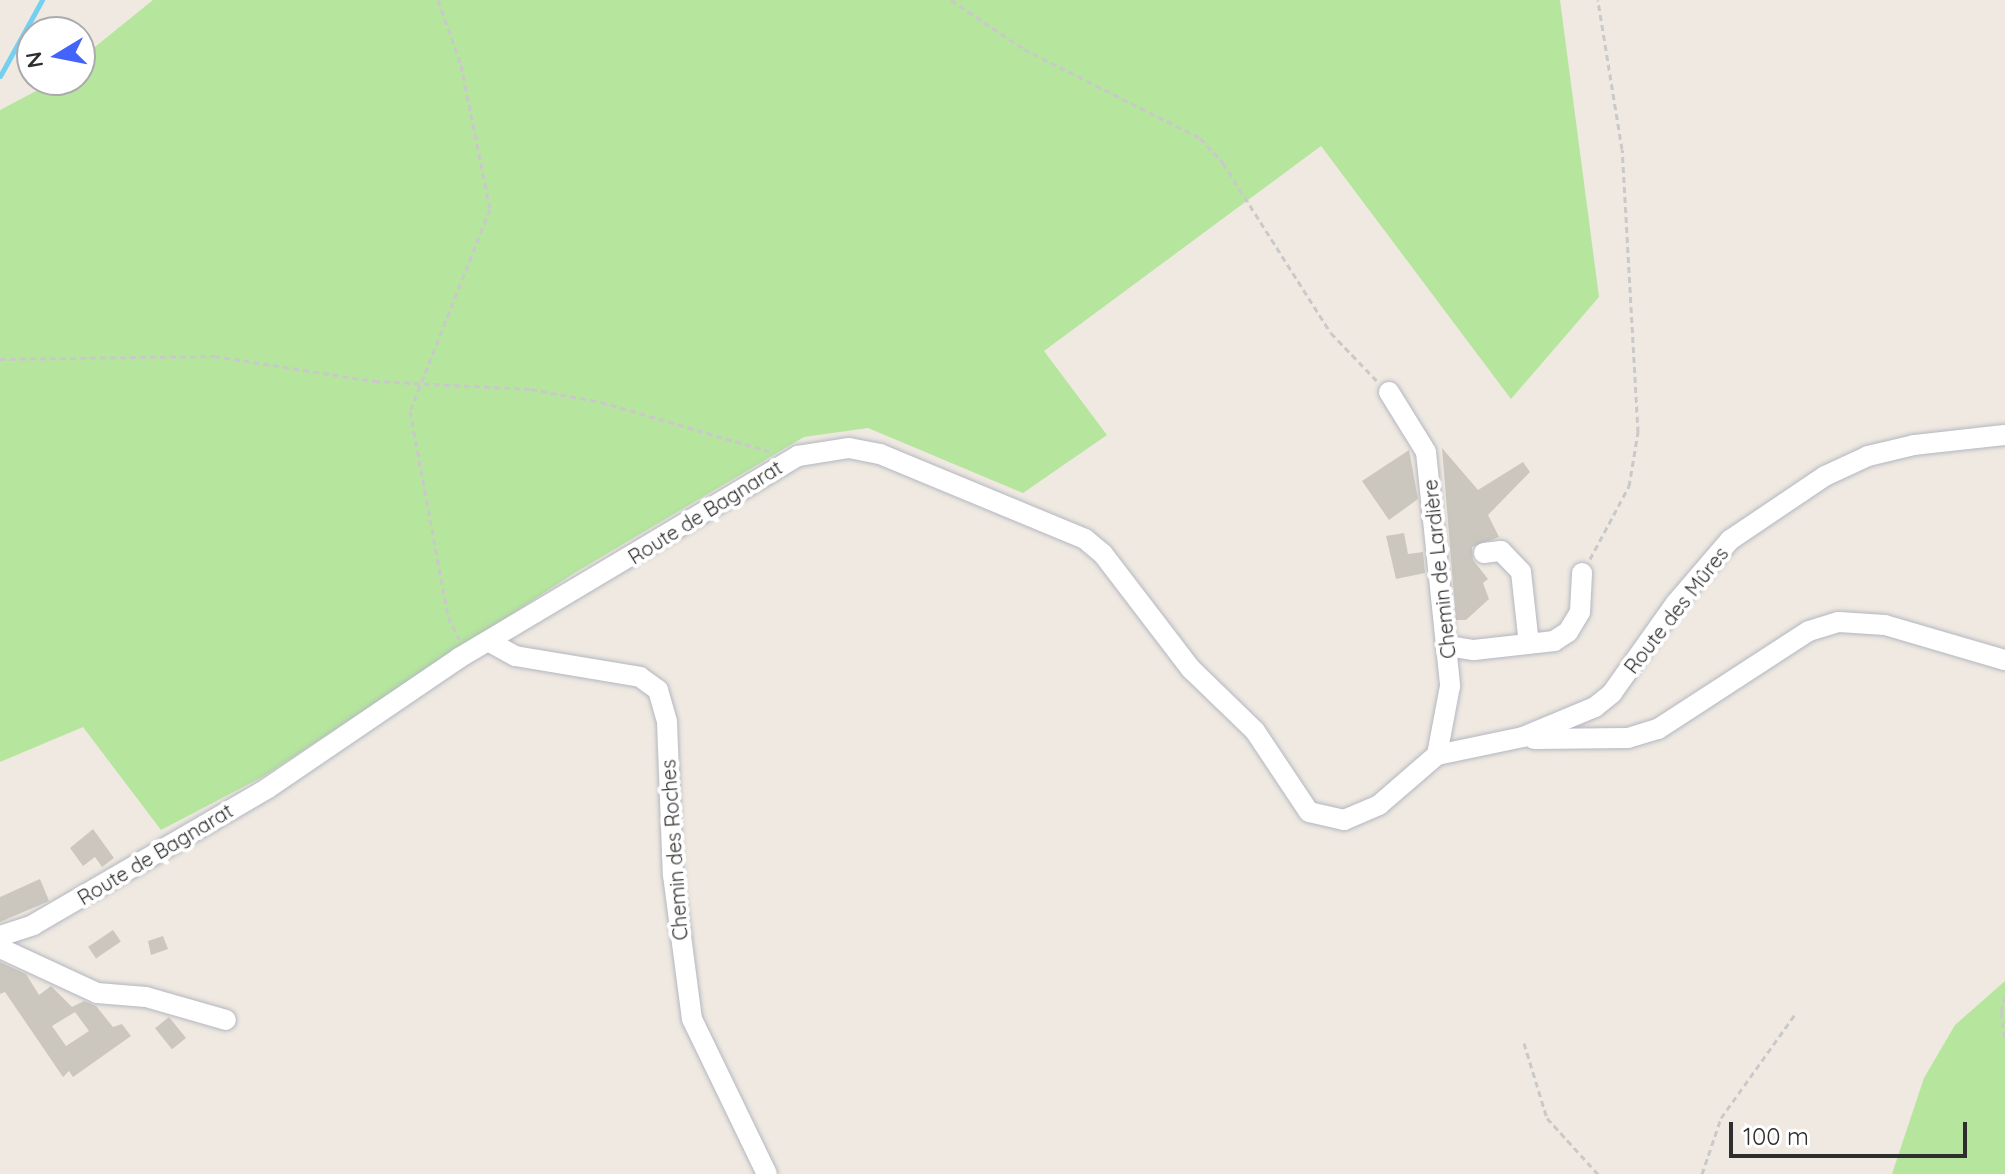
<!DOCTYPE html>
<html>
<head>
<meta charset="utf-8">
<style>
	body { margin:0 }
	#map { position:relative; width:2005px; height:1174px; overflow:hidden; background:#efe9e1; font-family:Quicksand,sans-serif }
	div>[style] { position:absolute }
	.green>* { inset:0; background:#b6e59e }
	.stream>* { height:5px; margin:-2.5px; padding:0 2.5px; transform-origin:2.5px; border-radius:2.5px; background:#75cff0 }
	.building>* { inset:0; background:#cbc7bf; transform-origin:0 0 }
	.path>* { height:3px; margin-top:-1.5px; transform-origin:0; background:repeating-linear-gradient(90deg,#c9c9c9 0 6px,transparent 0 10px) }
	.roads { filter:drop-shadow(0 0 2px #b4b7c1) drop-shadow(0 0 2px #b4b7c1) }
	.minor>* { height:20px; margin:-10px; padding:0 10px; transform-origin:10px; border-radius:10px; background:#fff }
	span { translate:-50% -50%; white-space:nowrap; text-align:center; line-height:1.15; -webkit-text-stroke:8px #fff; paint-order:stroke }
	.street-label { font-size:20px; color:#2e2e2e }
	.north { position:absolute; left:16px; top:16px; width:80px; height:80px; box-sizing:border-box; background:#fff; border:2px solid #ababab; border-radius:50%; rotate:260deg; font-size:22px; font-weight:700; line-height:32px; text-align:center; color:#2e2e2e }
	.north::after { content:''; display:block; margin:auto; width:28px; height:36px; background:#4264fb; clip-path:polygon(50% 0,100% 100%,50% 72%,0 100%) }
	.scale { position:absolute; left:1729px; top:1122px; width:238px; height:36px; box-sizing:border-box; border:4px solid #2e2e2e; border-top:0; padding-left:10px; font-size:24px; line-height:28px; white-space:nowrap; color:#2e2e2e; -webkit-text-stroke:6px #fff; paint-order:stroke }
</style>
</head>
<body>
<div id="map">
	<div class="green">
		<i style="clip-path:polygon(153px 0,1560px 0,1599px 297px,1511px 399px,1321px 146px,1044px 351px,1107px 435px,1023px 493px,868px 428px,804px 437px,576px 572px,264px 776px,161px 830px,83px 727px,0 762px,0 110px,57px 80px,80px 80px,80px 59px)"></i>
		<i style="clip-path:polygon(2005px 981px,2005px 1174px,1892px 1174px,1924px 1078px,1955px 1025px)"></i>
	</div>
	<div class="stream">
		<i style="left:0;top:76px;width:87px;rotate:-61.1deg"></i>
	</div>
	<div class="building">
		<i style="clip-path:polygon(1442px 448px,1478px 490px,1523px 462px,1530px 472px,1488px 515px,1499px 537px,1472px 547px,1473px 560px,1488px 579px,1483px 583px,1489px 599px,1466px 620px,1456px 620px)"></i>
		<i style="clip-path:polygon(1409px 450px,1418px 499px,1389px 520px,1362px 481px)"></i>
		<i style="clip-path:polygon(1404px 533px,1408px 554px,1423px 552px,1425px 573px,1396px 579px,1386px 536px)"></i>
		<i style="clip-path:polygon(93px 829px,114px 858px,102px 867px,95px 857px,83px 866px,70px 848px)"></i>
		<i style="clip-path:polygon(40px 879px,49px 901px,0 922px,0 897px)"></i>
		<i style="left:113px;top:930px;width:14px;height:30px;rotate:56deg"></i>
		<i style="clip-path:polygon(163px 936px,168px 949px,151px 955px,148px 941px)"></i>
		<i style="clip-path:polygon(evenodd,0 962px,26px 974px,39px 995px,51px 986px,72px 1007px,84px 1001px,96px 1006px,113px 1027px,122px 1024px,131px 1036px,73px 1077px,69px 1071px,63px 1077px,5px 992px,0 994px,0 962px,75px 1012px,89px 1031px,66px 1046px,52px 1026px,75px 1012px)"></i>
		<i style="left:169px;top:1017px;width:27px;height:18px;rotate:51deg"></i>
	</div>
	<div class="path">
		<i style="left:438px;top:0;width:69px;rotate:70.5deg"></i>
		<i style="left:461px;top:65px;width:147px;rotate:78.6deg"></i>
		<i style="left:490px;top:209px;width:217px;rotate:111.6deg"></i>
		<i style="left:410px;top:411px;width:209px;rotate:79.5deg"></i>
		<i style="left:448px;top:617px;width:25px;rotate:63deg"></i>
		<i style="left:951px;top:0;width:88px;rotate:33.9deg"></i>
		<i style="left:1024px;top:49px;width:197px;rotate:26.8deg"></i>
		<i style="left:1200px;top:138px;width:34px;rotate:47deg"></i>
		<i style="left:1223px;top:163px;width:201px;rotate:57.6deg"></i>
		<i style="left:1331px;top:333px;width:66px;rotate:46.2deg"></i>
		<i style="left:0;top:359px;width:214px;rotate:-0.8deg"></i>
		<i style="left:214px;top:356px;width:162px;rotate:8.9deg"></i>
		<i style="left:374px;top:381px;width:157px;rotate:2.9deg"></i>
		<i style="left:531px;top:389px;width:71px;rotate:10.5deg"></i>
		<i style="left:601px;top:402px;width:175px;rotate:16.3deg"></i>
		<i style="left:1590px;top:559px;width:83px;rotate:-61.9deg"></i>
		<i style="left:1629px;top:486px;width:55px;rotate:-80.5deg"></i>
		<i style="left:1638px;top:432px;width:283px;rotate:-93.2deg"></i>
		<i style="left:1622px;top:149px;width:151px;rotate:-99.2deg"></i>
		<i style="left:2005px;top:996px;width:16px;rotate:104deg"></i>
		<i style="left:2001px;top:1012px;width:27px;rotate:82deg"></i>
		<i style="left:1524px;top:1043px;width:78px;rotate:73deg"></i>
		<i style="left:1547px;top:1118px;width:76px;rotate:47.7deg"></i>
		<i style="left:1702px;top:1174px;width:59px;rotate:-71.3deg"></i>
		<i style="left:1721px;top:1118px;width:129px;rotate:-54.5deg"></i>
	</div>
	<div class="roads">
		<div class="minor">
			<i style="left:1389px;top:392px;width:70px;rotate:58.3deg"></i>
			<i style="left:1426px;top:452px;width:235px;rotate:84.1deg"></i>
			<i style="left:1450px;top:686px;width:70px;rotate:100.7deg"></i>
			<i style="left:1484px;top:553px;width:17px;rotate:-7deg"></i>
			<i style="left:1501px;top:551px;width:29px;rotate:46deg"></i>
			<i style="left:1521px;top:572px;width:72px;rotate:83.7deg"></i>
			<i style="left:488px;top:641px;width:31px;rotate:29deg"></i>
			<i style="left:515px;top:656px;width:127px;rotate:9.5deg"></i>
			<i style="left:640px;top:677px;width:22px;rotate:36deg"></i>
			<i style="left:658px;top:690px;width:33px;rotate:74deg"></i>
			<i style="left:667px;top:722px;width:153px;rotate:87.8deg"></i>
			<i style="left:673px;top:875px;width:145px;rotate:82.5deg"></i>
			<i style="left:692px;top:1019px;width:172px;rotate:64.2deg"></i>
			<i style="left:1448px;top:646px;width:26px;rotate:9deg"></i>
			<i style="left:1474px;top:650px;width:81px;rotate:-6.4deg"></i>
			<i style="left:1554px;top:641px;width:17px;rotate:-33deg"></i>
			<i style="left:1568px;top:632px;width:23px;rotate:-59deg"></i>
			<i style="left:1580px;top:612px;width:39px;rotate:-87deg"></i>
			<i style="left:1534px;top:739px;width:94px;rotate:-0.6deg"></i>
			<i style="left:1628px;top:738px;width:31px;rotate:-17deg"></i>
			<i style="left:1658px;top:729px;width:180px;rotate:-33deg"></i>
			<i style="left:1809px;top:631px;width:31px;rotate:-17deg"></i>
			<i style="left:1839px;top:622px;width:46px;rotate:3.7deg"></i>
			<i style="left:1885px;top:625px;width:125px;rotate:16.3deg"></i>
			<i style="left:0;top:936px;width:35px;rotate:-18deg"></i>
			<i style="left:33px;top:925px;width:272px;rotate:-30.2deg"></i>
			<i style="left:268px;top:788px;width:231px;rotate:-34.2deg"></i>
			<i style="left:459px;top:658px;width:395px;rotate:-30.8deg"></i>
			<i style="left:798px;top:456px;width:52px;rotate:-8.9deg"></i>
			<i style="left:849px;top:448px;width:32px;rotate:11deg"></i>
			<i style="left:880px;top:454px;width:222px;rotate:22.5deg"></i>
			<i style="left:1085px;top:539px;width:23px;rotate:40deg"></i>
			<i style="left:1103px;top:554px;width:145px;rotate:52.6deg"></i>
			<i style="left:1191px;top:669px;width:89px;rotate:44.1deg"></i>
			<i style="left:1255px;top:731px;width:97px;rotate:56.3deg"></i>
			<i style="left:1309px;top:812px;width:36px;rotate:13deg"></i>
			<i style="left:1344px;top:820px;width:38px;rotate:-23deg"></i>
			<i style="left:1379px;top:805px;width:77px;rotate:-40.8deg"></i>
			<i style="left:1437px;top:755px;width:88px;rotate:-11.8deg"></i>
			<i style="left:1523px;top:737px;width:78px;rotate:-22.6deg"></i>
			<i style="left:1595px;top:707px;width:22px;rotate:-39deg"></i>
			<i style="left:1612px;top:693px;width:110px;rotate:-54.6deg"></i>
			<i style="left:1676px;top:603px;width:83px;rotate:-49.4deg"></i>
			<i style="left:1730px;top:540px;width:115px;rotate:-34deg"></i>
			<i style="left:1825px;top:476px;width:47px;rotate:-24.9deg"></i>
			<i style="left:1868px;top:456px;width:47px;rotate:-13.4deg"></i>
			<i style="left:1914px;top:445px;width:92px;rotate:-6.3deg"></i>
			<i style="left:0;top:948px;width:107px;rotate:24.9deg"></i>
			<i style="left:97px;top:993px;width:49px;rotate:4.7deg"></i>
			<i style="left:146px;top:997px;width:83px;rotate:16deg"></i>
		</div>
	</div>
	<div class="street-label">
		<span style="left:705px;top:512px;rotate:-32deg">Route de Bagnarat</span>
		<span style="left:1439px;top:569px;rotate:-96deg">Chemin de Lardière</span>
		<span style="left:1676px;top:610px;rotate:-52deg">Route des Mûres</span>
		<span style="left:674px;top:850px;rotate:-94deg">Chemin des Roches</span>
		<span style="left:155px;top:854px;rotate:-31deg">Route de Bagnarat</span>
	</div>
	<div class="north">N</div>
	<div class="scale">100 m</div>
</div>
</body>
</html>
